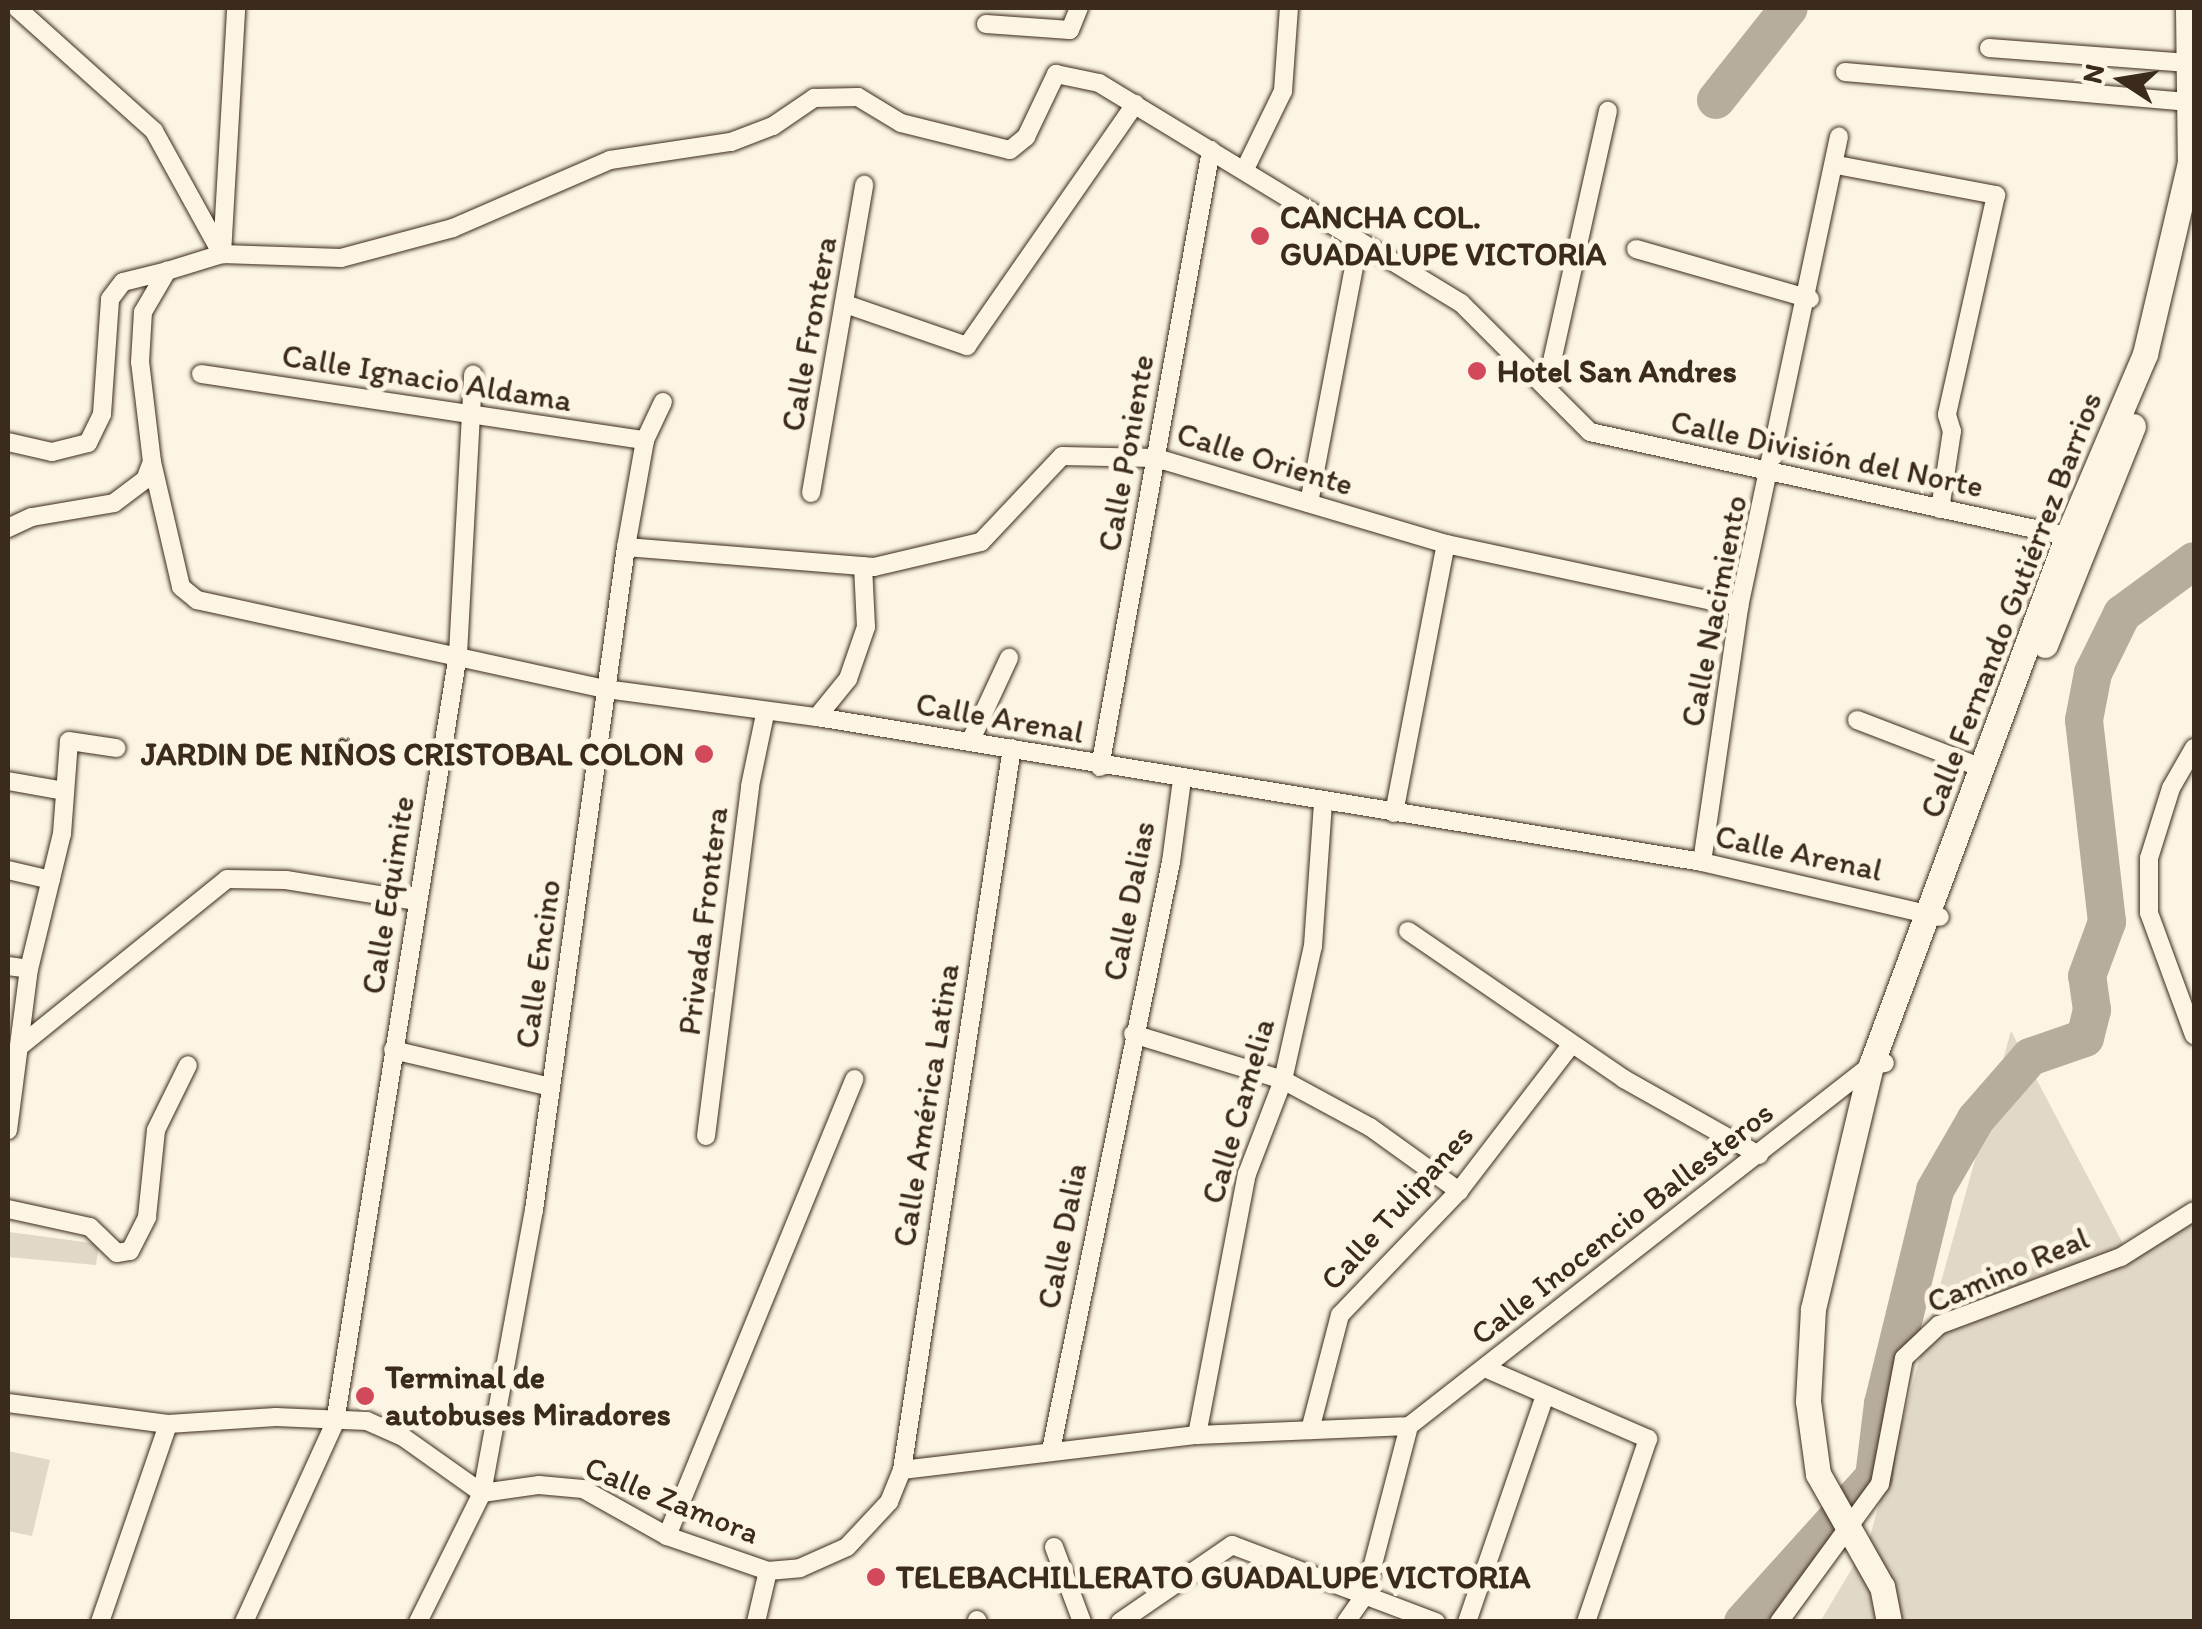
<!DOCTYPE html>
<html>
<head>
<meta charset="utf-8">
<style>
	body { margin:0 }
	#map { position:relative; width:2202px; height:1629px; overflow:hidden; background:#fcf5e5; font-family:Itim,sans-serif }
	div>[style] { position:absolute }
	.green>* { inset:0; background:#e0d8c8 }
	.river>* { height:38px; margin:-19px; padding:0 19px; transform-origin:19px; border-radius:19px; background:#b7ad9e }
	.roads { filter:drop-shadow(0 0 2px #3b2a1e) drop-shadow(0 0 2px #3b2a1e) }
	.minor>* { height:18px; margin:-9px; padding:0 9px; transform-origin:9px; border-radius:9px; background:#fcf5e5 }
	.secondary>* { height:25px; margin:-12.5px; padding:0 12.5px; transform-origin:12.5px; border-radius:12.5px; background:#fcf5e5 }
	.dots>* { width:28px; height:28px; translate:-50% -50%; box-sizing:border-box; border:5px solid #fcf5e5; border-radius:50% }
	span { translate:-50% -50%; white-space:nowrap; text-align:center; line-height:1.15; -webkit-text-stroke:10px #fcf5e5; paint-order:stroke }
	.poi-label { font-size:32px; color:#3b2a1e; font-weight:700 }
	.left { translate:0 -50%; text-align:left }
	.right { translate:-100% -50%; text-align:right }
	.street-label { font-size:32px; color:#3b2a1e }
	.frame { position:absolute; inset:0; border:10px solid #3b2a1e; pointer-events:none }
	.north { position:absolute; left:2072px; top:30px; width:100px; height:100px; -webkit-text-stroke:8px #fcf5e5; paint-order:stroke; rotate:282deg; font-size:28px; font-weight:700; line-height:40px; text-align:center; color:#3b2a1e }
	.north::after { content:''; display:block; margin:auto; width:35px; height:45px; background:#3b2a1e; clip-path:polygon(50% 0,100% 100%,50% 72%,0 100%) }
</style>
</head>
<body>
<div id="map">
	<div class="green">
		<i style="clip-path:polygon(2011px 1031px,2129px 1255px,2194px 1206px,2194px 1621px,1820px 1622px,1869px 1540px)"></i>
		<i style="clip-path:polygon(9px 1232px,99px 1244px,96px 1265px,8px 1257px)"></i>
		<i style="clip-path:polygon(8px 1451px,50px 1460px,32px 1536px,8px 1531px)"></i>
	</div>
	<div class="river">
		<i style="left:1716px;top:100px;width:117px;rotate:-51.6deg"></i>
		<i style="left:1743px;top:1622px;width:195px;rotate:-47.9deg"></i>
		<i style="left:1874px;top:1477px;width:74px;rotate:-83deg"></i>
		<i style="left:1883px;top:1404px;width:220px;rotate:-76.3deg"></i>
		<i style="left:1935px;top:1190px;width:82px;rotate:-60deg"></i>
		<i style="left:1976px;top:1119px;width:82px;rotate:-48.9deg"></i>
		<i style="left:2030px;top:1057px;width:58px;rotate:-19.1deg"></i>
		<i style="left:2085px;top:1038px;width:29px;rotate:-76deg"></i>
		<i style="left:2092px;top:1010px;width:34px;rotate:-98deg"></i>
		<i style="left:2087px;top:976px;width:58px;rotate:-69.7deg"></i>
		<i style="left:2107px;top:922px;width:203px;rotate:-96.5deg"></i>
		<i style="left:2084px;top:720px;width:48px;rotate:-79.2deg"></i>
		<i style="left:2093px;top:673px;width:66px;rotate:-63.8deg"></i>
		<i style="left:2122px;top:614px;width:89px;rotate:-36.4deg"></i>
	</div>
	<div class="roads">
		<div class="minor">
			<i style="left:17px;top:8px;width:184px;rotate:41.9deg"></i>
			<i style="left:154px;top:131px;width:141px;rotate:61.1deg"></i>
			<i style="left:222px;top:254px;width:119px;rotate:1.9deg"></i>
			<i style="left:341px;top:258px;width:116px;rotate:-15deg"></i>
			<i style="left:453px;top:228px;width:171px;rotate:-23.4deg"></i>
			<i style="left:610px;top:160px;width:122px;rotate:-8.5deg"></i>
			<i style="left:731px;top:142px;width:45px;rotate:-20.9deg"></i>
			<i style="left:773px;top:126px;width:50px;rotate:-34.3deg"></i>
			<i style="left:814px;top:98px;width:44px;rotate:-1.3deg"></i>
			<i style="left:858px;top:97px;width:50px;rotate:31.2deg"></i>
			<i style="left:901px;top:123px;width:112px;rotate:13.9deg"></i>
			<i style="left:1010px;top:150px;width:21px;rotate:-39deg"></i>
			<i style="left:1026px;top:137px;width:70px;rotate:-64.5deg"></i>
			<i style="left:1056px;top:74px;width:44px;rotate:11.8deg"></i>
			<i style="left:1099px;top:83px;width:424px;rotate:31.3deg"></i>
			<i style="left:1461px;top:303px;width:182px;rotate:45deg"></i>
			<i style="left:1590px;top:432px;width:497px;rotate:12.3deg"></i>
			<i style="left:986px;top:24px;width:84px;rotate:4.1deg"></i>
			<i style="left:1070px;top:30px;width:24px;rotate:-68deg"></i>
			<i style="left:1989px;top:48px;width:200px;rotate:4.3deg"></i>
			<i style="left:1845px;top:72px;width:346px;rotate:5deg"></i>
			<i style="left:1837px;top:165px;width:162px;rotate:10.7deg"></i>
			<i style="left:1996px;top:195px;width:225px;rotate:102.6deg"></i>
			<i style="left:1947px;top:415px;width:17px;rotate:73deg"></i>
			<i style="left:1952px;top:431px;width:79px;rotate:98.7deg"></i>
			<i style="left:1245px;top:169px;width:87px;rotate:-64deg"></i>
			<i style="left:1283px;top:91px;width:83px;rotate:-85.9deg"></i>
			<i style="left:1636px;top:249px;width:181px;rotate:16deg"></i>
			<i style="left:848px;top:305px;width:126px;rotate:19deg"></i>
			<i style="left:967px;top:346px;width:295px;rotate:-55.2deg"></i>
			<i style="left:201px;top:374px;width:449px;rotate:8.5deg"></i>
			<i style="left:1546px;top:388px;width:284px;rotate:-77.4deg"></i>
			<i style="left:8px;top:442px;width:45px;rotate:12.8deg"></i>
			<i style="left:52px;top:452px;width:37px;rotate:-14deg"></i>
			<i style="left:88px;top:443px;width:32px;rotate:-64deg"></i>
			<i style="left:102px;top:414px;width:115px;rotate:-86deg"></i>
			<i style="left:110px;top:299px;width:21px;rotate:-53deg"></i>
			<i style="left:123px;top:282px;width:45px;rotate:-14deg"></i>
			<i style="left:152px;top:462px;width:128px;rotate:76.9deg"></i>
			<i style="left:181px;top:587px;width:21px;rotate:39deg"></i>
			<i style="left:197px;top:600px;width:419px;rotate:12.3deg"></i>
			<i style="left:606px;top:689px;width:213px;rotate:7.6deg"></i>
			<i style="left:817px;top:717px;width:897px;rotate:9.3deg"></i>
			<i style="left:1702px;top:862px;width:244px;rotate:13deg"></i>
			<i style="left:811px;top:493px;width:313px;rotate:-80.2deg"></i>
			<i style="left:1309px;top:503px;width:267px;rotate:-79.2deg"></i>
			<i style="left:8px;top:528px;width:26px;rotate:-25deg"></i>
			<i style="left:32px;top:517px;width:83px;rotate:-9.7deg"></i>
			<i style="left:114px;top:503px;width:39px;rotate:-37deg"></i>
			<i style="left:145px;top:480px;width:19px;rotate:-69deg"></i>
			<i style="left:152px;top:462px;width:101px;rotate:-96.8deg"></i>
			<i style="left:140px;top:362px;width:50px;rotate:-86.6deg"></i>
			<i style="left:143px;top:312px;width:48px;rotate:-59.7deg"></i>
			<i style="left:167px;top:271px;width:58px;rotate:-17.2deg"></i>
			<i style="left:222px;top:254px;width:246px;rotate:-86.7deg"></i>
			<i style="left:626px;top:547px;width:249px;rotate:4.6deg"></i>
			<i style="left:874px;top:567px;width:110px;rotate:-13.2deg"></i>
			<i style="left:981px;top:542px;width:118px;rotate:-46.7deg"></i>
			<i style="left:1062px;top:456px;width:94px;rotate:1.2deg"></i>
			<i style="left:1156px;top:458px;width:302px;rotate:16.5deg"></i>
			<i style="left:1446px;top:544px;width:300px;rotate:12.1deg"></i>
			<i style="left:817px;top:717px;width:49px;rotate:-50.8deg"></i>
			<i style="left:848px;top:679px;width:55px;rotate:-70.9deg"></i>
			<i style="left:866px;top:627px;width:61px;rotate:-92.8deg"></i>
			<i style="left:1857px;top:720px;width:134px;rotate:21deg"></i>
			<i style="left:970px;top:742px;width:93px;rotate:-65.1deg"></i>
			<i style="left:2194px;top:748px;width:46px;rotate:119.9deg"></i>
			<i style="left:2171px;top:788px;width:73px;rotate:107.4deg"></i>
			<i style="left:2149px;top:858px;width:55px;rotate:90deg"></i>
			<i style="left:2149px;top:913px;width:130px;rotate:69.8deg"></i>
			<i style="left:1100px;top:767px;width:627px;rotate:-79.8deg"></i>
			<i style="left:8px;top:781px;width:58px;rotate:10deg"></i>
			<i style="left:1394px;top:813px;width:274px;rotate:-79.1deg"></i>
			<i style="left:1702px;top:862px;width:258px;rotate:-81.7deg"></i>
			<i style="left:1739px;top:607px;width:481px;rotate:-78deg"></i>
			<i style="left:8px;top:870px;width:44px;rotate:13.1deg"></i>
			<i style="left:1408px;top:931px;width:262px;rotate:34.4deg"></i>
			<i style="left:1624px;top:1079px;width:155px;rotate:29.4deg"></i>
			<i style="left:8px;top:966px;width:21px;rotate:8deg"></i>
			<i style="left:1133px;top:1034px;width:157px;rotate:17deg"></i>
			<i style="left:1283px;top:1080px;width:99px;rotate:28.4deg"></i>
			<i style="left:1370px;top:1127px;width:110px;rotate:35.7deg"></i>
			<i style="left:19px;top:1047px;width:267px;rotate:-38.9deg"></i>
			<i style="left:227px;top:879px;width:59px;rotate:1deg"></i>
			<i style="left:286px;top:880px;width:131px;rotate:9.2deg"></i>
			<i style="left:393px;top:1050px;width:162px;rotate:13.2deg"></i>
			<i style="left:8px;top:1130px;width:162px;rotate:-82.6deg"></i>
			<i style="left:29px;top:969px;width:139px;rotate:-76.3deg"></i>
			<i style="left:62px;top:834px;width:93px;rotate:-85.7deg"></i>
			<i style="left:69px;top:741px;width:48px;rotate:8.5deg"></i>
			<i style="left:706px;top:1136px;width:353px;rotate:-82.8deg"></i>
			<i style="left:750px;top:786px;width:74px;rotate:-78.2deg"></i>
			<i style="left:8px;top:1209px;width:84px;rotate:12.4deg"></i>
			<i style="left:90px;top:1227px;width:37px;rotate:44deg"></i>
			<i style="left:117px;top:1253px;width:13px;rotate:-9deg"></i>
			<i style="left:130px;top:1251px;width:38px;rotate:-63deg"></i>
			<i style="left:147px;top:1217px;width:87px;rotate:-84.1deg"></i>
			<i style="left:156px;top:1130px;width:72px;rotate:-63.8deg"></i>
			<i style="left:1485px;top:1368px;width:178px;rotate:23.5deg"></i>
			<i style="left:1648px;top:1439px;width:193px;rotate:108.7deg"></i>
			<i style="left:8px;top:1403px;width:161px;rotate:7.5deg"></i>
			<i style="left:168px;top:1424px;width:108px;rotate:-3.7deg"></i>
			<i style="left:276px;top:1417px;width:91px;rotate:2.5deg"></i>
			<i style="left:367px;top:1421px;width:39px;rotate:24deg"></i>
			<i style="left:403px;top:1437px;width:97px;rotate:35.3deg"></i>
			<i style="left:482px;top:1493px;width:58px;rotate:-8deg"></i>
			<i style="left:539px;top:1485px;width:44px;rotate:5.2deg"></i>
			<i style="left:583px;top:1489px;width:96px;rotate:29.2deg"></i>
			<i style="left:667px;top:1536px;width:107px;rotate:19.1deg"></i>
			<i style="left:768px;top:1571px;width:32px;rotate:-5deg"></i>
			<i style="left:800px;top:1568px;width:51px;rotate:-24.1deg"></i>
			<i style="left:847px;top:1547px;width:62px;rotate:-47deg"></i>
			<i style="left:889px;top:1502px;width:35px;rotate:-68deg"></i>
			<i style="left:902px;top:1470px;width:730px;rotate:-81.34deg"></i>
			<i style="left:1409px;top:1426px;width:586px;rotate:-38deg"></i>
			<i style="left:1871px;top:1065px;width:14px;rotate:-8deg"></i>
			<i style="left:1310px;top:1430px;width:119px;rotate:-75.4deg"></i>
			<i style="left:1340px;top:1315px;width:172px;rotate:-46.2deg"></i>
			<i style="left:1459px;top:1191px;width:184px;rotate:-52.5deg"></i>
			<i style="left:1197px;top:1435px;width:266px;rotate:-79.2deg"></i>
			<i style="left:1247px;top:1174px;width:101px;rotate:-69deg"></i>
			<i style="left:1283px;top:1080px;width:137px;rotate:-77.4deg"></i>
			<i style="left:1313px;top:946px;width:144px;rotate:-86deg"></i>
			<i style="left:1051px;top:1450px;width:600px;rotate:-78.47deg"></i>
			<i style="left:1171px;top:862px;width:83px;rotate:-82.4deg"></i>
			<i style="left:902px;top:1470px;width:297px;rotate:-6.8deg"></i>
			<i style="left:1197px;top:1435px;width:212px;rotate:-2.4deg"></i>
			<i style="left:667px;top:1536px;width:494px;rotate:-67.7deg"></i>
			<i style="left:1054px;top:1547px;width:80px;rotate:69.5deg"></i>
			<i style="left:977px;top:1620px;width:2px;rotate:63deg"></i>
			<i style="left:100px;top:1622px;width:209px;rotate:-71deg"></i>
			<i style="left:244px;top:1622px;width:220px;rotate:-65.5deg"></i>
			<i style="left:335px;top:1422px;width:778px;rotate:-80.9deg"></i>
			<i style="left:458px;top:654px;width:280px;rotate:-86.9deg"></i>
			<i style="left:418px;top:1622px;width:144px;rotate:-63.6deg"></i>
			<i style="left:482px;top:1493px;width:288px;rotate:-79.6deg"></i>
			<i style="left:534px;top:1210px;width:669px;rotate:-82.1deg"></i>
			<i style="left:626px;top:547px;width:109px;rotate:-79.9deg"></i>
			<i style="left:645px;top:440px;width:42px;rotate:-64.7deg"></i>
			<i style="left:756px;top:1622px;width:52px;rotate:-76.8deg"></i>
			<i style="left:1120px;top:1622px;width:136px;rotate:-34.5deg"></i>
			<i style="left:1232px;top:1545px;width:218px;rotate:20.7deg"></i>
			<i style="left:1346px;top:1622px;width:33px;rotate:-55deg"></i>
			<i style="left:1365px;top:1595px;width:175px;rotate:-75.4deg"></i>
			<i style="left:1467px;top:1622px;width:236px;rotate:-71deg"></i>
			<i style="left:1779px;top:1622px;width:171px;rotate:-53.8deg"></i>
			<i style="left:1880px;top:1484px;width:128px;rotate:-79.2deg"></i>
			<i style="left:1904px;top:1358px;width:48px;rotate:-43.3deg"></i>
			<i style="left:1939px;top:1325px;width:194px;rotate:-20.5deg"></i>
			<i style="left:2121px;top:1257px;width:86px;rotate:-32.2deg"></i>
		</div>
		<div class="secondary">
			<i style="left:2188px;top:8px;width:168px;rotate:89.3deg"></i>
			<i style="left:2045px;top:645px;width:236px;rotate:-68.1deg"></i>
			<i style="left:1889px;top:1622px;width:36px;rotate:-101deg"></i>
			<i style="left:1882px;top:1587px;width:130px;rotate:-119.5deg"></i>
			<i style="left:1818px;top:1474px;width:74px;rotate:-97.8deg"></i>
			<i style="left:1808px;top:1401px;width:92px;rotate:-86.9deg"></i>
			<i style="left:1813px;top:1309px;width:251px;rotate:-76.6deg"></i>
			<i style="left:1871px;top:1065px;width:563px;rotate:-69.63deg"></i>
			<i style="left:2067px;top:537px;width:199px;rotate:-66.9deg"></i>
			<i style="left:2145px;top:354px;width:197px;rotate:-76.8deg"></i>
		</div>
	</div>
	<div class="dots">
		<i style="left:1260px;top:236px;background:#d1495b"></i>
		<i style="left:1477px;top:371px;background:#d1495b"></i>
		<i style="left:704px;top:754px;background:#d1495b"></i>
		<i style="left:365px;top:1396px;background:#d1495b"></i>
		<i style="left:876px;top:1577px;background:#d1495b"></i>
	</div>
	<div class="poi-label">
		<span class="left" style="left:1280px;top:236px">CANCHA COL.<br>GUADALUPE VICTORIA</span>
		<span class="left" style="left:1497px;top:371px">Hotel San Andres</span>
		<span class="right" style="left:684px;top:754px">JARDIN DE NIÑOS CRISTOBAL COLON</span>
		<span class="left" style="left:385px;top:1396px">Terminal de<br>autobuses Miradores</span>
		<span class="left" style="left:896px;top:1577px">TELEBACHILLERATO GUADALUPE VICTORIA</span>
	</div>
	<div class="street-label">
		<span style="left:809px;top:334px;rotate:-80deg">Calle Frontera</span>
		<span style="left:427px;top:378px;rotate:9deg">Calle Ignacio Aldama</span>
		<span style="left:1126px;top:453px;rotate:-80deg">Calle Poniente</span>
		<span style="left:1827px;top:454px;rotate:12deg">Calle División del Norte</span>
		<span style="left:1265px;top:459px;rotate:17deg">Calle Oriente</span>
		<span style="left:2011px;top:605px;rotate:-69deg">Calle Fernando Gutiérrez Barrios</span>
		<span style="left:1714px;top:611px;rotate:-79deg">Calle Nacimiento</span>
		<span style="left:1000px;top:718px;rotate:10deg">Calle Arenal</span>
		<span style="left:1799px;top:853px;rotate:12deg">Calle Arenal</span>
		<span style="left:388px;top:895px;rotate:-81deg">Calle Equimite</span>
		<span style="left:1129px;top:901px;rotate:-79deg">Calle Dalias</span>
		<span style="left:703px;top:921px;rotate:-83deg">Privada Frontera</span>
		<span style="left:538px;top:964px;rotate:-82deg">Calle Encino</span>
		<span style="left:926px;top:1105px;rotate:-81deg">Calle América Latina</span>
		<span style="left:1238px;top:1111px;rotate:-74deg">Calle Camelia</span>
		<span style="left:1397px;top:1207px;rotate:-48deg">Calle Tulipanes</span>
		<span style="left:1622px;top:1223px;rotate:-38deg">Calle Inocencio Ballesteros</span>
		<span style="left:1062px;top:1236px;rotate:-79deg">Calle Dalia</span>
		<span style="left:2008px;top:1270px;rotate:-23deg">Camino Real</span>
		<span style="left:672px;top:1500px;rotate:22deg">Calle Zamora</span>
	</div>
	<div class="frame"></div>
	<div class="north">N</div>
</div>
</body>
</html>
